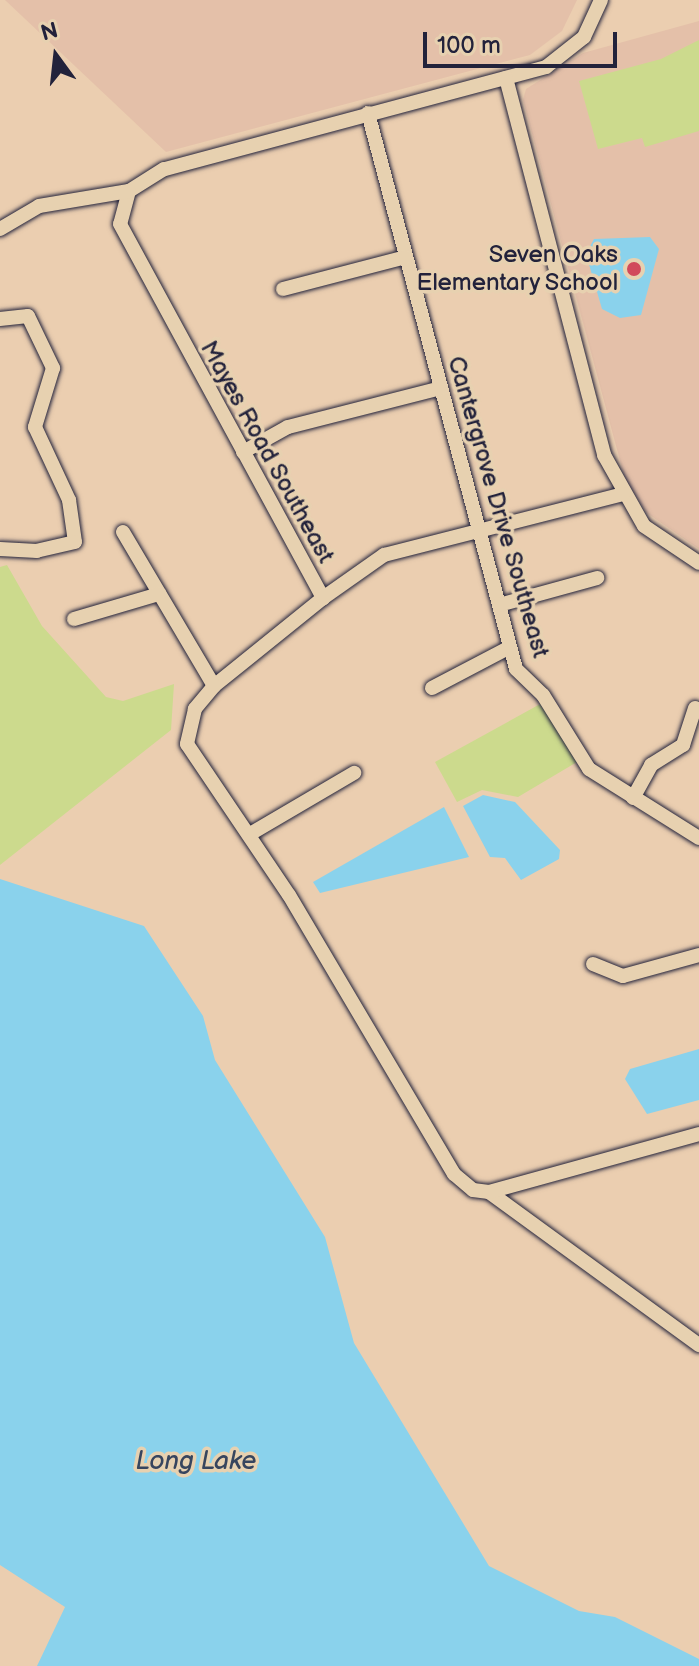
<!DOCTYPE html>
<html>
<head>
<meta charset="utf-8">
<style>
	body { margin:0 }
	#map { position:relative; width:699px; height:1666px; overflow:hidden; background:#ebceb0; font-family:"Balsamiq Sans",sans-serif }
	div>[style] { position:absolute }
	.built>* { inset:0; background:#e4c0a9 }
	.green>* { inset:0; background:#ccda8d }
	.water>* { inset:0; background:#8ad2ec }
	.roads { filter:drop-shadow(0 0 2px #22223b) drop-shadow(0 0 2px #22223b) }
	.minor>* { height:14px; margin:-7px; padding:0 7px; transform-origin:7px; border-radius:7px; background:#e7d1b0 }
	.dots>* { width:22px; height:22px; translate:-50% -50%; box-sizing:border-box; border:4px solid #e7d1b0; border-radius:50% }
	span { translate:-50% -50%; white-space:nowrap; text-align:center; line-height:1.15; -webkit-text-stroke:7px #e7d1b0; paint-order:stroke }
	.poi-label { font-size:24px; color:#22223b }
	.right { translate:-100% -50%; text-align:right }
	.street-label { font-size:24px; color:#22223b }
	.water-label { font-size:26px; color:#37455e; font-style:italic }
	.north { position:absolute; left:16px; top:16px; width:80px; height:80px; -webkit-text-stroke:6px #e7d1b0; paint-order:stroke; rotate:345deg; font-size:22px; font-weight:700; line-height:32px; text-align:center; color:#22223b }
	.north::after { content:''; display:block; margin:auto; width:28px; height:36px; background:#22223b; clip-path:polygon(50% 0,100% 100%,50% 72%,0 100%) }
	.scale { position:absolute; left:423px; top:32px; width:194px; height:36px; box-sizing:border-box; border:4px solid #22223b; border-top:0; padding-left:10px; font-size:24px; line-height:28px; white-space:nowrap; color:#22223b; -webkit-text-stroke:6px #e7d1b0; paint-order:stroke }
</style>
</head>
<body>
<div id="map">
	<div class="built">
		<i style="clip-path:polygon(5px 0,577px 0,562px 31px,530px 55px,166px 152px)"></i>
		<i style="clip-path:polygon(699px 21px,699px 549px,647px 513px,625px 479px,523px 100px,526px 89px,583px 53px)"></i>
	</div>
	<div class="green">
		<i style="clip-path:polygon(699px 40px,699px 131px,645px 147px,642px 138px,598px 149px,579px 81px,661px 59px)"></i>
		<i style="clip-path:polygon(7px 565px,42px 626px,106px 697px,123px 701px,174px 684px,171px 730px,0 865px,0 567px)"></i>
		<i style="clip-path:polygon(542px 703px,577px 762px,518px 797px,482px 790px,457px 802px,435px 762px)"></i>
	</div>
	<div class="water">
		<i style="clip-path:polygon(650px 237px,659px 249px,641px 315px,620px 318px,602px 309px,586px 254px,594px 239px)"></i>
		<i style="clip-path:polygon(483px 795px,515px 802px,560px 850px,559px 859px,521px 880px,505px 858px,490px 857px,463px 806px)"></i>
		<i style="clip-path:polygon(444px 807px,469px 857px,320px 893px,313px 882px)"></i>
		<i style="clip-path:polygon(0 879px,144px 926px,203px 1016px,215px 1060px,325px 1237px,354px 1343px,489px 1566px,579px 1611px,615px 1617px,699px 1659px,699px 1666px,37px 1666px,65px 1607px,0 1565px)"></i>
		<i style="clip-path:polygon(699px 1049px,699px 1100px,647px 1114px,625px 1079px,630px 1069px)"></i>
	</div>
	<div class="roads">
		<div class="minor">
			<i style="left:601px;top:0;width:41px;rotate:114.7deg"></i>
			<i style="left:584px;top:37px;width:48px;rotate:141.7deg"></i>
			<i style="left:546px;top:67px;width:395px;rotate:165deg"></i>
			<i style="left:164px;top:169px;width:41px;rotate:147.8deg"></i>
			<i style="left:129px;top:191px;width:34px;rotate:105deg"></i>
			<i style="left:120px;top:224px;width:426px;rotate:61.5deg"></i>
			<i style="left:323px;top:598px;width:140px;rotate:141.1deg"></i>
			<i style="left:214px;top:686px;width:30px;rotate:130deg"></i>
			<i style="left:195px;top:709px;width:36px;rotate:103deg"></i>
			<i style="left:187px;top:744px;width:182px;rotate:56deg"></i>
			<i style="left:289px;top:895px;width:324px;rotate:59.4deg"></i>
			<i style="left:454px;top:1174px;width:25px;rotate:40deg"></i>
			<i style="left:473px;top:1190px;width:16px;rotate:7deg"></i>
			<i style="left:489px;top:1192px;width:260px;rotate:36.1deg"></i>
			<i style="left:506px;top:78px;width:390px;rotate:75.4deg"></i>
			<i style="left:604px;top:455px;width:81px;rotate:60.6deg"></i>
			<i style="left:644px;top:526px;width:66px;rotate:33.9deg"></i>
			<i style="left:368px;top:113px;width:575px;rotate:75.09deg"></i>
			<i style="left:516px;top:669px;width:37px;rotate:44deg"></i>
			<i style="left:543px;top:695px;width:87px;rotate:58.1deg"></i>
			<i style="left:589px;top:769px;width:130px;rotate:32.1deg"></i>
			<i style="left:0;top:229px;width:45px;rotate:-30.5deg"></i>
			<i style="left:39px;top:206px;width:91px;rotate:-9.5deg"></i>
			<i style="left:283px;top:289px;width:127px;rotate:-14.6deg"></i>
			<i style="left:0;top:319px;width:28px;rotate:-6deg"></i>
			<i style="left:28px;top:316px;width:58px;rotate:64.3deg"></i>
			<i style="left:53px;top:368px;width:62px;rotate:107deg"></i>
			<i style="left:35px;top:427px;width:81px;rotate:65deg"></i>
			<i style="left:69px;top:500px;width:42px;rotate:81.9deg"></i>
			<i style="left:75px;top:542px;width:39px;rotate:167deg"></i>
			<i style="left:37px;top:551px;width:37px;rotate:-177deg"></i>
			<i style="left:243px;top:452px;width:51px;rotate:-29.1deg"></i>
			<i style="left:288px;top:427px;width:158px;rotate:-14.3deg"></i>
			<i style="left:123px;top:532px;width:179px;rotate:59.4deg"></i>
			<i style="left:323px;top:598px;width:75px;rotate:-35.2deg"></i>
			<i style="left:384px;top:555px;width:247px;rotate:-14.3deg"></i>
			<i style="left:499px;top:605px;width:102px;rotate:-15.4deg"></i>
			<i style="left:74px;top:619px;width:89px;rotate:-16.4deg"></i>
			<i style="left:432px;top:688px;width:88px;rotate:-27.7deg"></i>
			<i style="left:633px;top:798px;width:38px;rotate:-61deg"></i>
			<i style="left:651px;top:765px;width:38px;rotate:-32deg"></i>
			<i style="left:683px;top:745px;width:39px;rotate:-72deg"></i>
			<i style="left:250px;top:834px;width:121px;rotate:-30.4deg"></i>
			<i style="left:593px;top:964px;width:32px;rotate:22deg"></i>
			<i style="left:623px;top:976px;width:79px;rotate:-15.4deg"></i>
			<i style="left:489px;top:1192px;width:218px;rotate:-15.4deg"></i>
		</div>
	</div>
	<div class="dots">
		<i style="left:634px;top:269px;background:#d1495b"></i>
	</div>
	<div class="poi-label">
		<span class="right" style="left:618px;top:269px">Seven Oaks<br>Elementary School</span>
	</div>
	<div class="street-label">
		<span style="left:267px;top:452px;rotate:61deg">Mayes Road Southeast</span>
		<span style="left:498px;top:507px;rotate:74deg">Cantergrove Drive Southeast</span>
	</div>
	<div class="water-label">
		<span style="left:196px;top:1462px">Long Lake</span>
	</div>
	<div class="north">N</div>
	<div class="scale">100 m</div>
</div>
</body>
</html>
